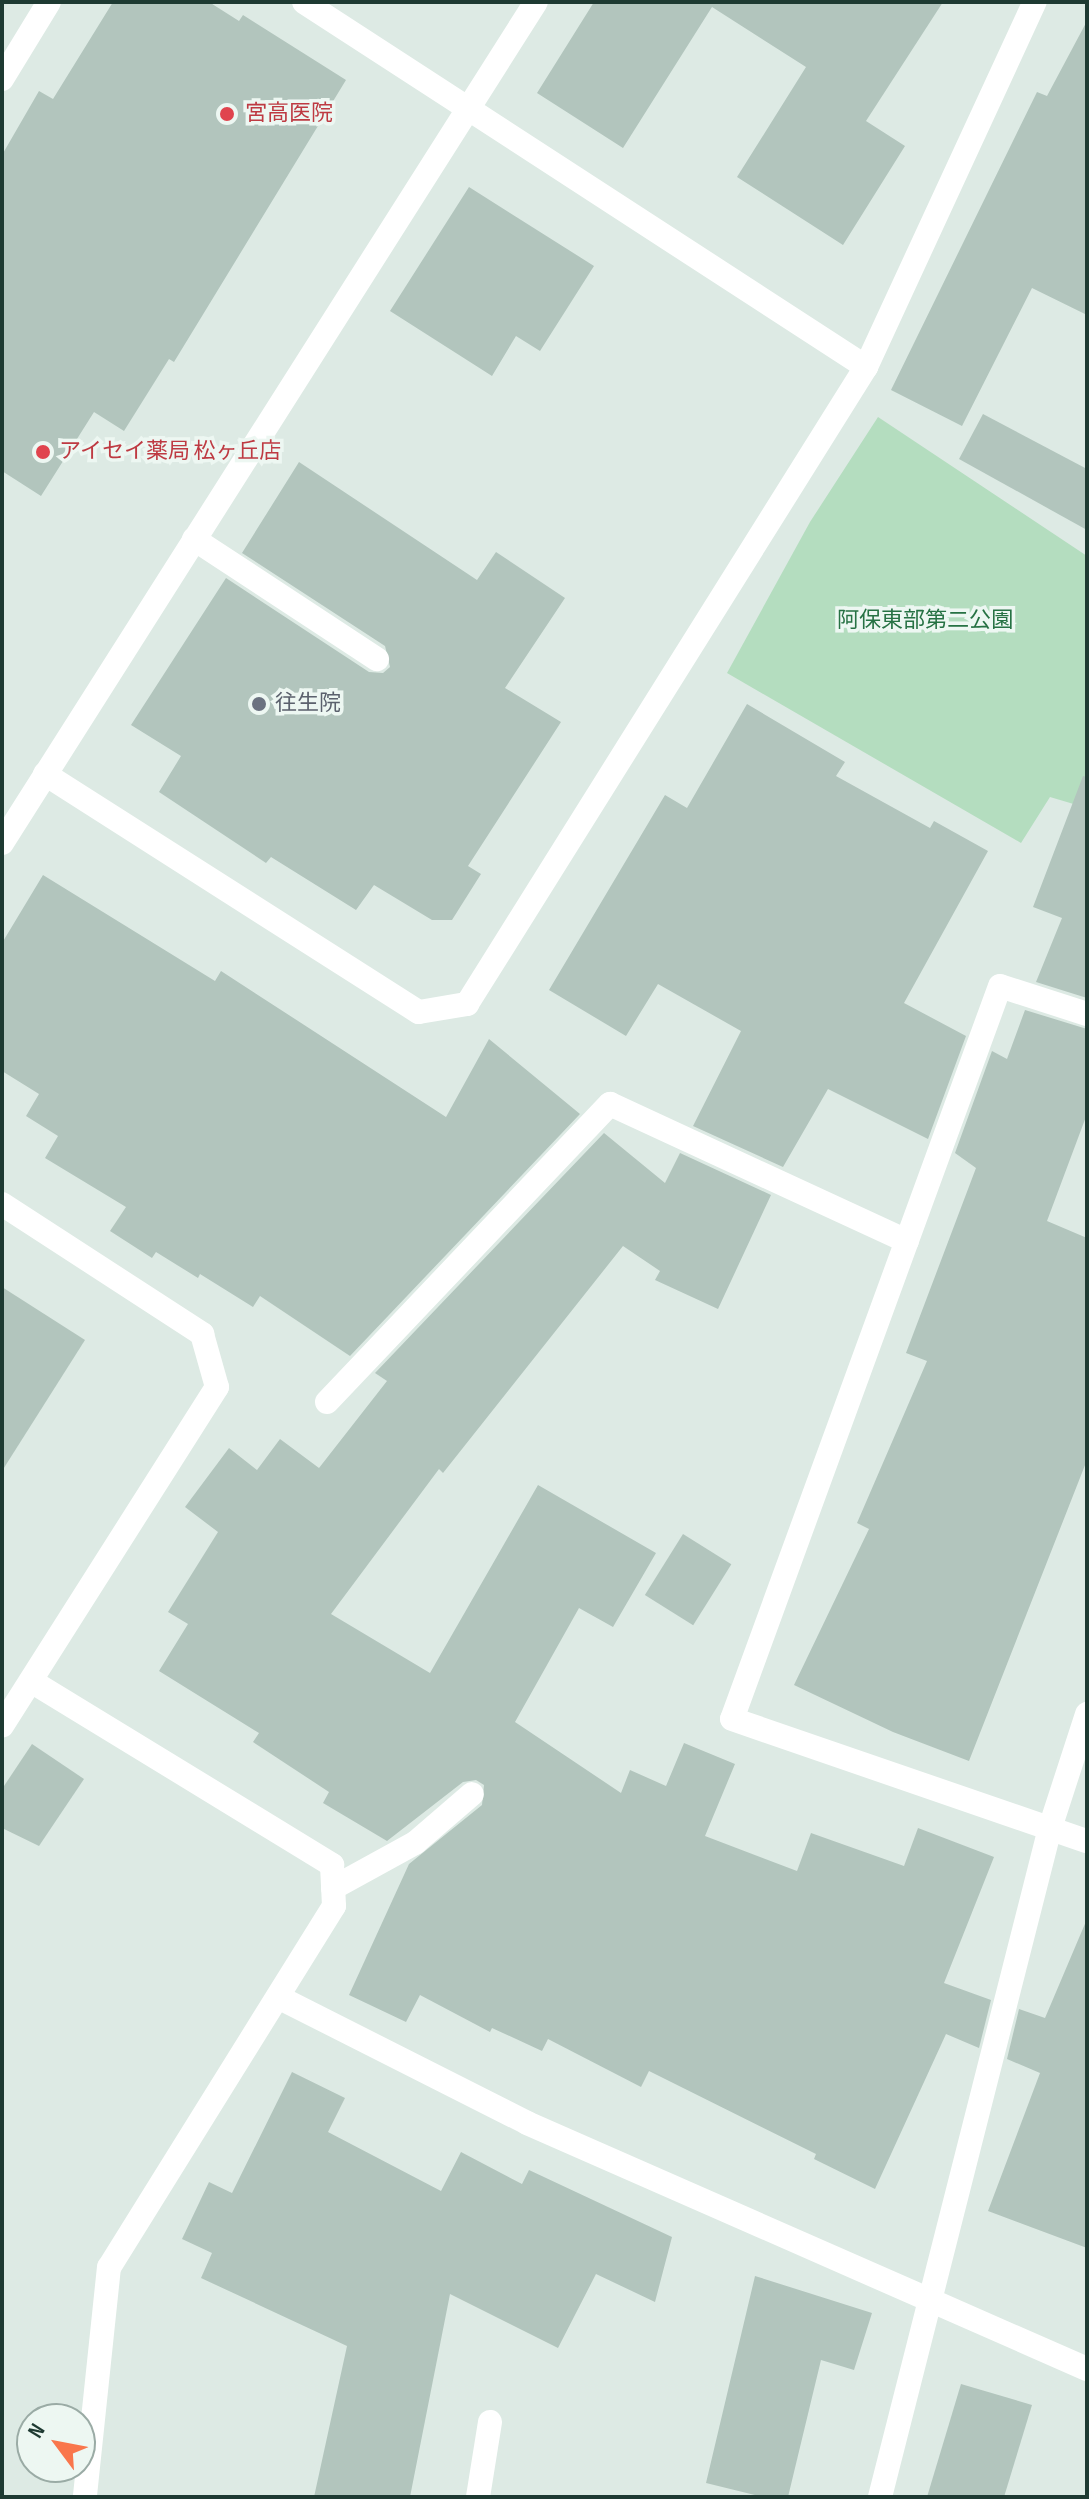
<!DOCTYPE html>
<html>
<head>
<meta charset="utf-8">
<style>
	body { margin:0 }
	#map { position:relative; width:1089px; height:2499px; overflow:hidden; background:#ddeae4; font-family:"Sofia Sans Condensed","Noto Sans JP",sans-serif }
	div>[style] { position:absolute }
	.green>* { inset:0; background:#b4ddbf }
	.building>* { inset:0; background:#b2c5bd; transform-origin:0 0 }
	.minor>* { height:24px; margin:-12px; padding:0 12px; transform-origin:12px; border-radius:12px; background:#fff }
	.dots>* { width:22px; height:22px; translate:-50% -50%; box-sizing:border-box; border:4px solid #edf7f2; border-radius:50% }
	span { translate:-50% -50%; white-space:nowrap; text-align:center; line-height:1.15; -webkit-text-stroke:7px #edf7f2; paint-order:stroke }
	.health-label { font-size:22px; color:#be3a42 }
	.left { translate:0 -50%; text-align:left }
	.park-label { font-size:22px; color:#277244 }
	.worship-label { font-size:22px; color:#5b616d }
	.frame { position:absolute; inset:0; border:4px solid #1e3a32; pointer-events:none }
	.north { position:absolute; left:16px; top:2403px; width:80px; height:80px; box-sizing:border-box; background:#edf7f2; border:2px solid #9aaba5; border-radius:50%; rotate:302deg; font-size:22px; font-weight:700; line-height:32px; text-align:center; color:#1e3a32 }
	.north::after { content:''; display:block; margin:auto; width:28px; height:36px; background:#f9764c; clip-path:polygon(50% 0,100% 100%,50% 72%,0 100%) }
</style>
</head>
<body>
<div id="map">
	<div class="green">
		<i style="clip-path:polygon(878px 417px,1087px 556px,1087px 808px,1050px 797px,1021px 843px,727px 673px,810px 522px)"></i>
	</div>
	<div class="building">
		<i style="clip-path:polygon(113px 2px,209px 2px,239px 21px,243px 15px,346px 80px,174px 362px,169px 359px,124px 431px,94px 412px,41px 496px,2px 471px,2px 155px,39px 91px,53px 99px)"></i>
		<i style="clip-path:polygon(594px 2px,943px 2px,866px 121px,905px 146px,843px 245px,737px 177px,806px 67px,712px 7px,623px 148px,537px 93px)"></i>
		<i style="clip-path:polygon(1087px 21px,1087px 315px,1032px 288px,962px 426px,891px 390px,1037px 92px,1047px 96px)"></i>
		<i style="clip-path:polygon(469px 187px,594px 266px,540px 351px,516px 336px,492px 376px,390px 311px)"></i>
		<i style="clip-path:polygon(983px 414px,1087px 469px,1087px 530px,959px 459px)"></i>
		<i style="clip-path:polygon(299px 462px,477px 580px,496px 552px,565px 598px,505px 688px,561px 722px,468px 866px,481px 874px,452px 920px,432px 920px,374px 885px,356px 910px,271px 857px,266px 863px,159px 792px,181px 756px,131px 725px,226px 578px,369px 672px,383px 673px,390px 667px,385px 646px,242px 553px)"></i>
		<i style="clip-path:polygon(747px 704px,845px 762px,836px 776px,930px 828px,934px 821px,988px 851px,904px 1003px,966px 1036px,928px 1139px,828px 1089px,783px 1167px,693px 1126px,741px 1031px,658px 984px,626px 1036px,549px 990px,665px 795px,687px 808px)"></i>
		<i style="clip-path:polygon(1083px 776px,1087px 777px,1087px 998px,1036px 982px,1062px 918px,1033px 907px)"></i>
		<i style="clip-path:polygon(43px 875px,215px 981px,221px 971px,446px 1117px,489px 1039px,580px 1114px,350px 1356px,260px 1296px,253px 1307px,200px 1274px,198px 1278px,156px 1252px,152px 1258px,110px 1231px,126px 1207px,45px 1158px,58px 1136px,26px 1116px,39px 1094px,2px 1071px,2px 943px)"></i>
		<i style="clip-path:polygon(1025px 1010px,1087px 1029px,1087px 1114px,1047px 1221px,1087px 1238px,1087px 1460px,969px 1761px,893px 1732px,794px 1685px,869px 1529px,857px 1523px,927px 1361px,906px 1353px,976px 1168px,955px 1153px,992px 1051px,1007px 1059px)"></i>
		<i style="clip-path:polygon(604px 1133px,665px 1183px,680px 1153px,771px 1195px,718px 1309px,655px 1280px,660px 1271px,623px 1246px,443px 1473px,439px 1469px,331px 1614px,430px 1673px,538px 1485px,656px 1553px,613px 1627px,579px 1608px,515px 1722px,621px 1793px,630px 1770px,666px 1786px,684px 1743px,735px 1764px,705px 1836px,797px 1871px,811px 1833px,904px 1866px,918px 1828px,994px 1857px,944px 1983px,991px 2000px,979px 2048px,946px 2034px,875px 2189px,814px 2159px,816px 2154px,649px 2071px,641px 2087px,548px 2039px,542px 2051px,492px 2028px,490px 2032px,420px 1995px,406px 2022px,349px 1995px,409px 1864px,482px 1805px,484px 1785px,476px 1780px,463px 1782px,387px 1841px,323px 1803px,329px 1792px,253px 1742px,259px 1733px,159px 1671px,188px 1624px,168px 1612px,218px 1532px,185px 1507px,229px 1448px,257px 1470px,280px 1439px,319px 1468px,387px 1381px,375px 1373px)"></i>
		<i style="clip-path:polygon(2px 1287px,85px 1340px,2px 1471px)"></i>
		<i style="left:683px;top:1534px;width:57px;height:72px;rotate:32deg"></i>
		<i style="clip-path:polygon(32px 1744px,84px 1779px,39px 1846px,2px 1828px,2px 1789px)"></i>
		<i style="clip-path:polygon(1087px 1919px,1087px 2248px,988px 2211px,1040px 2073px,1007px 2059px,1019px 2009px,1045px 2018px)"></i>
		<i style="clip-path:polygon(292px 2072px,345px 2098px,328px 2132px,441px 2191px,461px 2152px,522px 2184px,529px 2170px,672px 2237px,655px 2302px,596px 2274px,558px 2348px,450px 2294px,410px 2497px,314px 2497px,347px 2346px,201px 2278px,212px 2253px,182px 2239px,209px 2182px,232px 2193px)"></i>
		<i style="clip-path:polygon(755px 2276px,872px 2313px,854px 2370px,821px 2360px,788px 2497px,763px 2497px,706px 2483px)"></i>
		<i style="clip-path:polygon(961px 2384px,1032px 2405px,1004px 2497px,927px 2497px)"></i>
	</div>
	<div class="minor">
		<i style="left:2px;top:79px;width:90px;rotate:-58.6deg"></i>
		<i style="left:866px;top:367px;width:402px;rotate:-65.2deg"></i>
		<i style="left:194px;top:539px;width:219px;rotate:33.3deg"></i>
		<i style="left:45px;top:774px;width:443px;rotate:32.5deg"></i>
		<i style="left:419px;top:1012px;width:49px;rotate:-9.5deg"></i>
		<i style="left:467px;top:1004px;width:752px;rotate:-57.94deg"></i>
		<i style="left:866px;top:367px;width:670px;rotate:-147deg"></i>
		<i style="left:2px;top:843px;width:996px;rotate:-57.59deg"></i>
		<i style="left:1087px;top:1014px;width:91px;rotate:-162.2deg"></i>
		<i style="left:1000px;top:986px;width:780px;rotate:110.08deg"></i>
		<i style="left:732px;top:1719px;width:375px;rotate:19deg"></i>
		<i style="left:2px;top:1204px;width:239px;rotate:33deg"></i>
		<i style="left:202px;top:1334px;width:55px;rotate:74.2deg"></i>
		<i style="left:217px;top:1387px;width:401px;rotate:122.4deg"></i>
		<i style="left:327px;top:1402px;width:411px;rotate:-46.5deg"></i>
		<i style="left:610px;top:1104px;width:327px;rotate:24.8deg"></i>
		<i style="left:31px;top:1681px;width:353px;rotate:31.4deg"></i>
		<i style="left:332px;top:1865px;width:41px;rotate:87.2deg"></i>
		<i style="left:334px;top:1906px;width:425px;rotate:121.9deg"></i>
		<i style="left:109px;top:2267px;width:231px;rotate:96deg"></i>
		<i style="left:333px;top:1888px;width:94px;rotate:-28.8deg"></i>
		<i style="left:415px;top:1843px;width:75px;rotate:-40.7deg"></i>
		<i style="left:280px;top:1998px;width:277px;rotate:26.8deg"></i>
		<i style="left:527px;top:2123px;width:612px;rotate:23.72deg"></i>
		<i style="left:478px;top:2497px;width:76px;rotate:-80.9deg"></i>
		<i style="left:880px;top:2497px;width:690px;rotate:-75.74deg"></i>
		<i style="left:1050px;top:1828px;width:120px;rotate:-72deg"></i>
	</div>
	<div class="dots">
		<i style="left:227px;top:114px;background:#e0444e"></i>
		<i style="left:43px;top:452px;background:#e0444e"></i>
		<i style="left:259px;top:704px;background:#6b7280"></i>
	</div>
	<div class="health-label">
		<span class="left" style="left:245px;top:114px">宮高医院</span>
		<span class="left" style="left:59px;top:452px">アイセイ薬局 松ヶ丘店</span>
	</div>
	<div class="park-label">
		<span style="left:925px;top:621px">阿保東部第二公園</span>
	</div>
	<div class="worship-label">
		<span class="left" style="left:275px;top:704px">往生院</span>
	</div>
	<div class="frame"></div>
	<div class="north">N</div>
</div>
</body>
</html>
